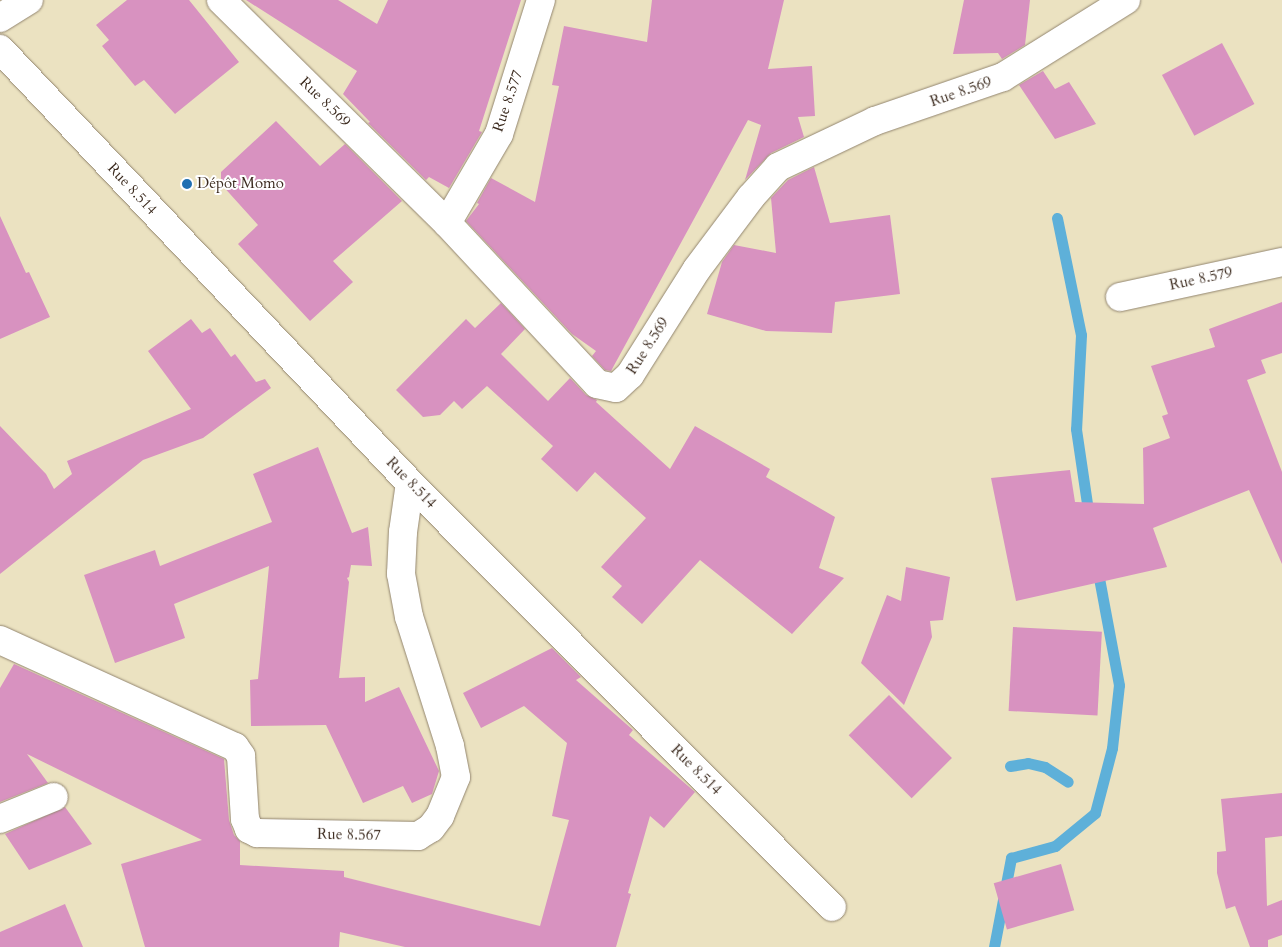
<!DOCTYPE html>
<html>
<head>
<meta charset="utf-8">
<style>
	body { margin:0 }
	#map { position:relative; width:1282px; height:947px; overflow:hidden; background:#ebe2c1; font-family:Cardo,serif }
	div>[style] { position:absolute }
	.stream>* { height:11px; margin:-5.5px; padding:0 5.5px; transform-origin:5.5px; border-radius:5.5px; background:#5eb0d9 }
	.building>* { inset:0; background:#d892c0; transform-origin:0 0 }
	.roads { filter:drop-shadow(0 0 1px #938670) drop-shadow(0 0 1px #938670) }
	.minor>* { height:28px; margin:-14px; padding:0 14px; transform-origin:14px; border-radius:14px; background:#fff }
	.dots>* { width:14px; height:14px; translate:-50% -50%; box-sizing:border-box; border:2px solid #fff; border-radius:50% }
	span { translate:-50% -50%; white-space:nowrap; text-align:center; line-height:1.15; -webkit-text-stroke:4px #fff; paint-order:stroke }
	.street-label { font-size:15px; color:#3b2a1e }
	.poi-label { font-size:15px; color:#3b2a1e }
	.left { translate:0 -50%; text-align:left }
</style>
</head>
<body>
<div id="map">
	<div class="stream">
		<i style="left:1057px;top:218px;width:119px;rotate:78.4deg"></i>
		<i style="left:1081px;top:335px;width:94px;rotate:93deg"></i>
		<i style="left:1076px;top:429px;width:89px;rotate:81.6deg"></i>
		<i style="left:1010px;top:766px;width:18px;rotate:-9deg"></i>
		<i style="left:1028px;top:763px;width:17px;rotate:13deg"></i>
		<i style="left:1045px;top:767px;width:27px;rotate:33deg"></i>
		<i style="left:994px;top:947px;width:91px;rotate:-79.2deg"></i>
		<i style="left:1011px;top:858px;width:46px;rotate:-15.3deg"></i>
		<i style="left:1055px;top:846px;width:52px;rotate:-39.5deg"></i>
		<i style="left:1095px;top:813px;width:67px;rotate:-75.3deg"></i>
		<i style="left:1112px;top:748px;width:63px;rotate:-83.7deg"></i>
		<i style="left:1119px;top:685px;width:119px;rotate:-100.6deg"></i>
	</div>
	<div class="building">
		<i style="clip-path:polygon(127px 0,189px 0,239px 62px,175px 114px,144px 80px,135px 86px,102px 46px,109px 40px,96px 25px)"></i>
		<i style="clip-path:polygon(246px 0,338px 0,377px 24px,388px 0,521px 0,479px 131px,482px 132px,449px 188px,429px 177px,426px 180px,368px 123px,370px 122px,343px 94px,357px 71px)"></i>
		<i style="clip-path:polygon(652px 0,784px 0,768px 69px,812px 66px,815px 116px,798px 117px,804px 137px,771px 153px,745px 180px,761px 125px,748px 120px,611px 371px,605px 370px,592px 356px,596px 351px,572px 334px,466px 221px,479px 204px,477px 203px,491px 178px,535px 202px,559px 86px,552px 85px,564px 26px,647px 42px)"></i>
		<i style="clip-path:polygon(964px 0,1030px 0,1025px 45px,1002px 59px,998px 53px,953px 54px)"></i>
		<i style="left:1222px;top:43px;width:69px;height:68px;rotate:62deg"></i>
		<i style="clip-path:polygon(1043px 71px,1055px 89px,1069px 82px,1096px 124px,1055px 139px,1019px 85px)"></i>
		<i style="clip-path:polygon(276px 121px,320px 166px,345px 144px,402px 201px,333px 261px,353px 282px,310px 321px,238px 244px,258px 225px,221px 184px,221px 172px)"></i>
		<i style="clip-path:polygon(814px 167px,830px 223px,890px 215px,900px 294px,835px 302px,832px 333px,766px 331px,707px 314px,722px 262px,734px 245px,776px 253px,771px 198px,788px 180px)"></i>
		<i style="clip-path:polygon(0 216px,26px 273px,29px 272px,50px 317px,0 339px)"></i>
		<i style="clip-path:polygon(1282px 302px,1282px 353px,1261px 360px,1266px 373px,1247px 380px,1282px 472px,1282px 564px,1249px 490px,1153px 528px,1167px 567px,1016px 601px,991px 478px,1070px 470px,1075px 502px,1144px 504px,1143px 448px,1170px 438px,1162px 416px,1168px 414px,1151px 366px,1215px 347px,1209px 329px)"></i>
		<i style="clip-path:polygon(501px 303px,525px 329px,501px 354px,548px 401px,570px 378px,586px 395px,597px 400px,596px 402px,670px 469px,695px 426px,770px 469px,766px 477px,835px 517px,819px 568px,844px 578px,792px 634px,700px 560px,642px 624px,612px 597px,622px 586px,601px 567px,646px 518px,595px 472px,577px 492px,541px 459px,553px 446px,487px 386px,462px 409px,454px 401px,440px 415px,423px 417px,396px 390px,466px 319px,475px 328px)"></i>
		<i style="clip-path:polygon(191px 319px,202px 333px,210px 328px,231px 357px,235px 354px,256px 382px,265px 379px,271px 388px,203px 438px,143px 460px,0 574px,0 426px,46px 474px,54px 489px,72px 474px,67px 461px,191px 409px,148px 351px)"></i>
		<i style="clip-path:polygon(318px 447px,352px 533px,368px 527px,372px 566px,351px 565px,349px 577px,347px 578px,349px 582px,339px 678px,365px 677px,365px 702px,399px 687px,439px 771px,432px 794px,412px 803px,403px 786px,363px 803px,326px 725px,251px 726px,250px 680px,258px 679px,269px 566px,174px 604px,185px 638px,115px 663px,84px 575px,155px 550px,160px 566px,272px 522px,253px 474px)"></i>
		<i style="clip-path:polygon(906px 567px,950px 577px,943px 620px,930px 621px,932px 637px,904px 705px,861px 663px,887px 595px,901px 601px)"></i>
		<i style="left:1013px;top:627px;width:89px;height:84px;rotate:3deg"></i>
		<i style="clip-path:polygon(552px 648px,581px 677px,576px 680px,633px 730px,629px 735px,695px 792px,664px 828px,650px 816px,628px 893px,631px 894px,616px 947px,405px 947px,340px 932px,339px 947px,145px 947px,121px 864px,202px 840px,27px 754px,48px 783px,0 802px,0 688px,14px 664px,224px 759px,229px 820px,234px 835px,240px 841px,240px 865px,344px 871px,344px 877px,540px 926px,569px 820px,552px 816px,567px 743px,524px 706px,481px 728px,463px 693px)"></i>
		<i style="left:889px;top:695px;width:89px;height:57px;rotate:45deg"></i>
		<i style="clip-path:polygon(1282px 793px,1282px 836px,1265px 838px,1267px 906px,1282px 900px,1282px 935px,1268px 940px,1268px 947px,1250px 947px,1235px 906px,1226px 909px,1217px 873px,1217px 852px,1226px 851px,1221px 799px)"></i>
		<i style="clip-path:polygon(65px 807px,92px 844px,29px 870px,5px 834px)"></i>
		<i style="left:1061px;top:864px;width:48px;height:70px;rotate:74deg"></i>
		<i style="clip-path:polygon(65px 904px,83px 947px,0 947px,0 932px)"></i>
	</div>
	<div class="roads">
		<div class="minor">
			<i style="left:221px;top:0;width:317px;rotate:44.6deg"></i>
			<i style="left:447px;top:223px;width:220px;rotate:47deg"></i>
			<i style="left:597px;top:384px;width:19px;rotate:12deg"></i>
			<i style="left:616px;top:388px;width:19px;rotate:-43deg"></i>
			<i style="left:630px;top:375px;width:125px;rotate:-57.7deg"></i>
			<i style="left:697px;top:269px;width:90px;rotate:-53.1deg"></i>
			<i style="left:751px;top:197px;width:40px;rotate:-48deg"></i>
			<i style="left:778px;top:167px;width:107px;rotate:-25.4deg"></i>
			<i style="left:875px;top:121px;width:135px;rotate:-19deg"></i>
			<i style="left:1003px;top:77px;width:145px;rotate:-32deg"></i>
			<i style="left:0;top:18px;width:34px;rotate:-32deg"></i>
			<i style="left:0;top:49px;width:597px;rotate:46.63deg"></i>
			<i style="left:410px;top:483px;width:598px;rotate:45.14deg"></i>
			<i style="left:447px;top:223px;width:103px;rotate:-59.7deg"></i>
			<i style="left:499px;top:134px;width:140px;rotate:-72.6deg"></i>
			<i style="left:1120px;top:297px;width:166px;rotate:-12.2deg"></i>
			<i style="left:0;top:640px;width:258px;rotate:24.5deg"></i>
			<i style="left:235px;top:747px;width:11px;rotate:56deg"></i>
			<i style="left:241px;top:756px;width:63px;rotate:86.4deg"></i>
			<i style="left:245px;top:819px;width:11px;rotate:68deg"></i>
			<i style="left:249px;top:829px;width:9px;rotate:27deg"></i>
			<i style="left:257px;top:833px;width:161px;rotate:1.1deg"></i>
			<i style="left:418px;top:836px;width:15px;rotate:-32deg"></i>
			<i style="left:431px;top:828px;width:15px;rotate:-53deg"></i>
			<i style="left:440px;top:816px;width:42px;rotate:-67.7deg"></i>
			<i style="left:456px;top:777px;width:32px;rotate:-101deg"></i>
			<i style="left:450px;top:746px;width:135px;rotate:-107.6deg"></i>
			<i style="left:409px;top:617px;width:44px;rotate:-100.5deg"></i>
			<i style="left:401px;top:574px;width:42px;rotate:-87.3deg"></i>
			<i style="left:403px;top:532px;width:49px;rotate:-81.9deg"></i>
			<i style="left:0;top:819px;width:58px;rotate:-22.2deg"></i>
		</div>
	</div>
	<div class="dots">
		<i style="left:187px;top:184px;background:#1f6fb2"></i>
	</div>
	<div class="street-label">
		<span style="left:961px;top:92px;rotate:-19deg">Rue 8.569</span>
		<span style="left:508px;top:101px;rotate:-71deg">Rue 8.577</span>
		<span style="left:325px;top:102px;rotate:44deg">Rue 8.569</span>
		<span style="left:132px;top:189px;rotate:47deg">Rue 8.514</span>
		<span style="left:1201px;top:279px;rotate:-12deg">Rue 8.579</span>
		<span style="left:648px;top:346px;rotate:-57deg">Rue 8.569</span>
		<span style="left:411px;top:483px;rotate:46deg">Rue 8.514</span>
		<span style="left:696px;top:770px;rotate:45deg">Rue 8.514</span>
		<span style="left:349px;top:835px;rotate:1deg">Rue 8.567</span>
	</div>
	<div class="poi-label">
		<span class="left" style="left:197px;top:184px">Dépôt Momo</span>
	</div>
</div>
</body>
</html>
